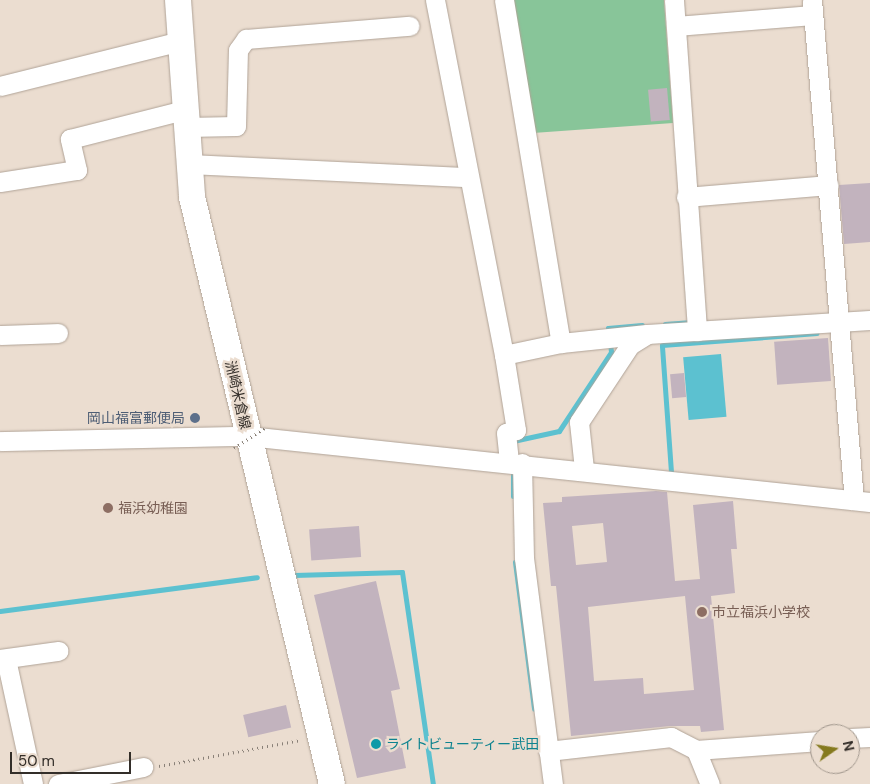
<!DOCTYPE html>
<html>
<head>
<meta charset="utf-8">
<style>
	body { margin:0 }
	#map { position:relative; width:870px; height:784px; overflow:hidden; background:#ebddd0; font-family:"DM Sans","Noto Sans JP",sans-serif }
	div>[style] { position:absolute }
	.green>* { inset:0; background:#88c599 }
	.water>* { inset:0; background:#5cc1d0; transform-origin:0 0 }
	.stream>* { height:5px; margin:-2.5px; padding:0 2.5px; transform-origin:2.5px; border-radius:2.5px; background:#5cc1d0 }
	.building>* { inset:0; background:#c2b3be; transform-origin:0 0 }
	.path>* { height:3px; margin-top:-1.5px; transform-origin:0; background:repeating-linear-gradient(90deg,#8a8178 0 1px,transparent 0 5px) }
	.roads { filter:drop-shadow(0 0 1px #b0a397) drop-shadow(0 0 1px #b0a397) }
	.street>* { height:19px; margin:-9.5px; padding:0 9.5px; transform-origin:9.5px; border-radius:9.5px; background:#fff }
	.secondary>* { height:26px; margin:-13px; padding:0 13px; transform-origin:13px; border-radius:13px; background:#fff }
	.path-bridge>* { height:3px; margin-top:-1.5px; transform-origin:0; background:repeating-linear-gradient(90deg,#8a8178 0 1px,transparent 0 5px) }
	.dots>* { width:14px; height:14px; translate:-50% -50%; box-sizing:border-box; border:2px solid #ebddd0; border-radius:50% }
	span { translate:-50% -50%; white-space:nowrap; text-align:center; line-height:1.15; -webkit-text-stroke:5px #ebddd0; paint-order:stroke }
	.street-label { font-size:14px; color:#332e29 }
	.service-label { font-size:14px; color:#4e5e75 }
	.right { translate:-100% -50%; text-align:right }
	.education-label { font-size:14px; color:#785e54 }
	.left { translate:0 -50%; text-align:left }
	.culture-label { font-size:14px; color:#0d838f }
	.north { position:absolute; left:810px; top:724px; width:50px; height:50px; box-sizing:border-box; background:#ebddd0; border:1px solid #a1978d; border-radius:50%; rotate:77deg; font-size:14px; font-weight:700; line-height:20px; text-align:center; color:#332e29 }
	.north::after { content:''; display:block; margin:auto; width:18px; height:22px; background:#857a1f; clip-path:polygon(50% 0,100% 100%,50% 72%,0 100%) }
	.scale { position:absolute; left:10px; top:752px; width:121px; height:22px; box-sizing:border-box; border:2px solid #332e29; border-top:0; padding-left:6px; font-size:15px; line-height:18px; white-space:nowrap; color:#332e29; -webkit-text-stroke:4px #ebddd0; paint-order:stroke }
</style>
</head>
<body>
<div id="map">
	<div class="green">
		<i style="clip-path:polygon(511px 0,664px 0,673px 123px,533px 133px)"></i>
	</div>
	<div class="water">
		<i style="left:721px;top:354px;width:63px;height:38px;rotate:85deg"></i>
	</div>
	<div class="stream">
		<i style="left:665px;top:324px;width:27px;rotate:-4deg"></i>
		<i style="left:609px;top:333px;width:5px;rotate:-101deg"></i>
		<i style="left:608px;top:328px;width:34px;rotate:-5deg"></i>
		<i style="left:513px;top:441px;width:47px;rotate:-12.3deg"></i>
		<i style="left:559px;top:431px;width:95px;rotate:-56.6deg"></i>
		<i style="left:611px;top:352px;width:10px;rotate:-96deg"></i>
		<i style="left:513px;top:467px;width:29px;rotate:90deg"></i>
		<i style="left:671px;top:472px;width:127px;rotate:-94.1deg"></i>
		<i style="left:662px;top:345px;width:155px;rotate:-4.4deg"></i>
		<i style="left:515px;top:562px;width:148px;rotate:82.6deg"></i>
		<i style="left:294px;top:575px;width:108px;rotate:-1.6deg"></i>
		<i style="left:402px;top:572px;width:214px;rotate:81.7deg"></i>
		<i style="left:0;top:611px;width:259px;rotate:-7.5deg"></i>
	</div>
	<div class="building">
		<i style="left:667px;top:88px;width:32px;height:19px;rotate:85deg"></i>
		<i style="clip-path:polygon(870px 183px,870px 242px,844px 244px,839px 185px)"></i>
		<i style="left:828px;top:338px;width:43px;height:54px;rotate:86deg"></i>
		<i style="left:684px;top:373px;width:24px;height:14px;rotate:85deg"></i>
		<i style="clip-path:polygon(evenodd,656px 491px,667px 492px,675px 581px,700px 579px,693px 505px,733px 501px,737px 549px,731px 549px,735px 593px,711px 596px,724px 730px,701px 732px,700px 726px,670px 726px,571px 736px,556px 586px,551px 586px,543px 503px,562px 502px,562px 497px,656px 491px,603px 523px,607px 562px,576px 565px,572px 526px,603px 523px,656px 491px,685px 596px,694px 690px,644px 694px,643px 678px,594px 681px,588px 607px,685px 596px)"></i>
		<i style="left:359px;top:526px;width:31px;height:50px;rotate:86deg"></i>
		<i style="clip-path:polygon(376px 581px,400px 689px,391px 691px,406px 768px,357px 778px,314px 595px)"></i>
		<i style="left:286px;top:705px;width:23px;height:44px;rotate:77deg"></i>
	</div>
	<div class="path">
		<i style="left:159px;top:766px;width:143px;rotate:-10.4deg"></i>
	</div>
	<div class="roads">
		<div class="street">
			<i style="left:435px;top:0;width:362px;rotate:79deg"></i>
			<i style="left:504px;top:355px;width:76px;rotate:80.9deg"></i>
			<i style="left:516px;top:430px;width:10px;rotate:163deg"></i>
			<i style="left:506px;top:433px;width:29px;rotate:84deg"></i>
			<i style="left:504px;top:0;width:348px;rotate:80.6deg"></i>
			<i style="left:674px;top:0;width:332px;rotate:86deg"></i>
			<i style="left:812px;top:0;width:502px;rotate:85.2deg"></i>
			<i style="left:676px;top:26px;width:137px;rotate:-4.6deg"></i>
			<i style="left:0;top:86px;width:187px;rotate:-14deg"></i>
			<i style="left:186px;top:127px;width:50px;rotate:-1.1deg"></i>
			<i style="left:236px;top:126px;width:76px;rotate:-88.5deg"></i>
			<i style="left:238px;top:50px;width:14px;rotate:-54deg"></i>
			<i style="left:246px;top:39px;width:164px;rotate:-4.6deg"></i>
			<i style="left:189px;top:164px;width:280px;rotate:2.7deg"></i>
			<i style="left:0;top:182px;width:78px;rotate:-8.9deg"></i>
			<i style="left:77px;top:170px;width:32px;rotate:-103deg"></i>
			<i style="left:70px;top:139px;width:118px;rotate:-14.3deg"></i>
			<i style="left:686px;top:197px;width:143px;rotate:-4.8deg"></i>
			<i style="left:0;top:335px;width:58px;rotate:-2deg"></i>
			<i style="left:504px;top:355px;width:58px;rotate:-11.9deg"></i>
			<i style="left:561px;top:343px;width:86px;rotate:-6deg"></i>
			<i style="left:647px;top:334px;width:223px;rotate:-3.6deg"></i>
			<i style="left:0;top:441px;width:248px;rotate:-1.2deg"></i>
			<i style="left:248px;top:436px;width:625px;rotate:6.06deg"></i>
			<i style="left:522px;top:463px;width:95px;rotate:88.8deg"></i>
			<i style="left:524px;top:558px;width:228px;rotate:82.7deg"></i>
			<i style="left:584px;top:469px;width:47px;rotate:-96.1deg"></i>
			<i style="left:579px;top:422px;width:92px;rotate:-56.5deg"></i>
			<i style="left:630px;top:345px;width:19px;rotate:-32deg"></i>
			<i style="left:0;top:659px;width:59px;rotate:-7.9deg"></i>
			<i style="left:6px;top:659px;width:128px;rotate:77.8deg"></i>
			<i style="left:850px;top:738px;width:20px;rotate:-3deg"></i>
			<i style="left:696px;top:750px;width:37px;rotate:68deg"></i>
			<i style="left:548px;top:751px;width:124px;rotate:-6.5deg"></i>
			<i style="left:671px;top:737px;width:28px;rotate:27deg"></i>
			<i style="left:696px;top:750px;width:124px;rotate:-4.2deg"></i>
			<i style="left:58px;top:784px;width:87px;rotate:-11.3deg"></i>
		</div>
		<div class="secondary">
			<i style="left:178px;top:0;width:197px;rotate:85.9deg"></i>
			<i style="left:192px;top:197px;width:603px;rotate:76.59deg"></i>
		</div>
	</div>
	<div class="path-bridge">
		<i style="left:234px;top:448px;width:38px;rotate:-33deg"></i>
	</div>
	<div class="dots">
		<i style="left:195px;top:418px;background:#5c6f8a"></i>
		<i style="left:108px;top:508px;background:#8d6e63"></i>
		<i style="left:702px;top:612px;background:#8d6e63"></i>
		<i style="left:376px;top:744px;background:#0f9aa8"></i>
	</div>
	<div class="street-label">
		<span style="left:238px;top:395px;rotate:77deg">洲崎米倉線</span>
	</div>
	<div class="service-label">
		<span class="right" style="left:185px;top:418px">岡山福富郵便局</span>
	</div>
	<div class="education-label">
		<span class="left" style="left:118px;top:508px">福浜幼稚園</span>
		<span class="left" style="left:712px;top:612px">市立福浜小学校</span>
	</div>
	<div class="culture-label">
		<span class="left" style="left:386px;top:744px">ライトビューティー武田</span>
	</div>
	<div class="north">N</div>
	<div class="scale">50 m</div>
</div>
</body>
</html>
